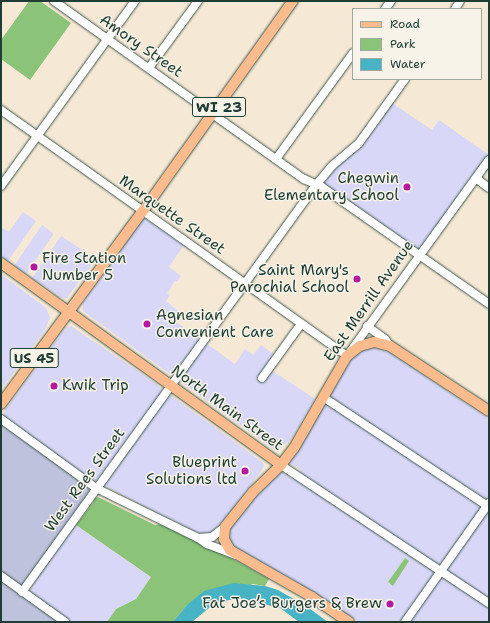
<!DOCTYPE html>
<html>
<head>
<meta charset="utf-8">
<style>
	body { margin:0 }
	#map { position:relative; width:490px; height:623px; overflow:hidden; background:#f5e8d5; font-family:"Shantell Sans",sans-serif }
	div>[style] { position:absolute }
	.built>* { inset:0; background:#d8d7f8 }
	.industrial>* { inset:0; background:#bfc2dd }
	.green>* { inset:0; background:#8bc479 }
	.water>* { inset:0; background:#47b3c5 }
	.roads { filter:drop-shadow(0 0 1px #3f574c) drop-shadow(0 0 1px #3f574c) }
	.minor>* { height:8px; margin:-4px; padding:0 4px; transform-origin:4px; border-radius:4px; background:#fff }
	.major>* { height:10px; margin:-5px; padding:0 5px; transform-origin:5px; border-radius:5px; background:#fbbb8d }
	.dots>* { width:11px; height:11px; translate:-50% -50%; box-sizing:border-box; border:2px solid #f7f3e8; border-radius:50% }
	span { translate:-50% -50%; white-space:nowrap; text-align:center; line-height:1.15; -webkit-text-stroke:3px #f7f3e8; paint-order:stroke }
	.shield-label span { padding:1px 3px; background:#f7f3e8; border:1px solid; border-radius:3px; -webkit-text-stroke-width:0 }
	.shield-label { font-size:14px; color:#1f3d34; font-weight:700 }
	.street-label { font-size:15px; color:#1f3d34 }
	.poi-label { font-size:15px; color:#1f3d34 }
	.right { translate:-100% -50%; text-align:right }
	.left { translate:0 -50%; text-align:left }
	.frame { position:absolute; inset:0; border:2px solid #1f3d34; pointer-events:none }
	.legend { position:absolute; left:352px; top:8px; width:130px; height:72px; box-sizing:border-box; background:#f7f3e8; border:1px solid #a1aaa0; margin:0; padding:5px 7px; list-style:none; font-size:12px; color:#1f3d34 }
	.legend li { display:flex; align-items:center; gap:8px; height:20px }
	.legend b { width:20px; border:1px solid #a1aaa0 }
</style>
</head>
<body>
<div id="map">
	<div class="built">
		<i style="clip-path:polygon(389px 101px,432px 130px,439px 120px,489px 155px,489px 160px,420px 256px,316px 185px,342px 158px)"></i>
		<i style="clip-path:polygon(23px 212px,36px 221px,8px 261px,1px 256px,1px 227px,9px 232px)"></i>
		<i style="clip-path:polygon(143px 219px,146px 219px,184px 245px,169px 267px,181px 276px,177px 282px,175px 281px,167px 293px,170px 295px,166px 301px,178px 311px,172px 319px,235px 364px,245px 349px,253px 355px,261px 345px,276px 356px,268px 368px,315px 399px,293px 437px,282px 447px,274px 449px,269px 446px,83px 311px,83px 303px)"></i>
		<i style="clip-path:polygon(42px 225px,53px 233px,53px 235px,26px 274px,14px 266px)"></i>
		<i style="clip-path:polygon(61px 236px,96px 259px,66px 299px,62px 298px,32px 278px)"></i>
		<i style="clip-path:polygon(1px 274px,46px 308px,50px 318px,45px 330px,1px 390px)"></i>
		<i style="clip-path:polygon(71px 326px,157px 384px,162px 390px,160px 394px,163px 403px,170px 396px,172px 396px,262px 462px,264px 465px,262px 470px,215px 531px,204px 536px,194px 532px,109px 488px,79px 471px,4px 417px,5px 410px,63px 331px,67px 327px)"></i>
		<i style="clip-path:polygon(373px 348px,390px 353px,489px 419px,489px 622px,359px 622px,321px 598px,237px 548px,230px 540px,231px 528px,254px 496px,281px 471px,294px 480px,301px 470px,288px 462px,352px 357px,361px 351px)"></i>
		<i style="clip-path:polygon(76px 525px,151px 577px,136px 599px,116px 609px,107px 622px,71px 622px,30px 592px,34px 582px)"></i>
	</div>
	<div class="industrial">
		<i style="clip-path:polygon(1px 419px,96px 488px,22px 592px,65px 622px,1px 622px)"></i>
	</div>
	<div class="green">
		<i style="clip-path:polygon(29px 1px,40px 1px,71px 23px,30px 80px,1px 59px,1px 40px)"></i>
		<i style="clip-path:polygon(98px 497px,155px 525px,161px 524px,224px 554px,269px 579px,265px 586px,253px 584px,187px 605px,173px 622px,107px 622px,116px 609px,136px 599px,151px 577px,76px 525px,93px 503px,94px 499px)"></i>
		<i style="clip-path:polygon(405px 558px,409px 561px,393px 586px,388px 582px)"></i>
	</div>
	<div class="water">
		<i style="clip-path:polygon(234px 583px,265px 586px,278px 590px,306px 606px,328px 622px,299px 622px,280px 608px,239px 598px,215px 603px,192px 622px,173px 622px,187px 605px,204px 591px)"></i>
	</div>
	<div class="roads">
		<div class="minor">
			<i style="left:54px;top:1px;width:307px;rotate:35.5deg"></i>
			<i style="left:304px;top:179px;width:20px;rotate:24deg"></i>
			<i style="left:322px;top:187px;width:204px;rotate:35deg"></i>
			<i style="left:385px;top:9px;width:10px;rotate:-53deg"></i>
			<i style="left:455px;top:9px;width:9px;rotate:-58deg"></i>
			<i style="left:149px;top:68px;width:83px;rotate:-53.8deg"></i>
			<i style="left:1px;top:110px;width:425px;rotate:35.4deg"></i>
			<i style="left:347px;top:356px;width:242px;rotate:-54.1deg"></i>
			<i style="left:276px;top:159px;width:131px;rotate:-54deg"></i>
			<i style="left:476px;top:178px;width:16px;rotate:38deg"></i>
			<i style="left:1px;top:186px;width:228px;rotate:-54.1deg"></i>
			<i style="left:367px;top:326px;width:22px;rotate:36deg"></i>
			<i style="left:385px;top:339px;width:9px;rotate:54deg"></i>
			<i style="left:262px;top:378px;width:67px;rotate:-54.2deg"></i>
			<i style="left:323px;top:397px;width:199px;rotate:33.5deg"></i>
			<i style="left:1px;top:419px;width:117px;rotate:36deg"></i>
			<i style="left:96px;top:488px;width:114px;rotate:26.1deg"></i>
			<i style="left:198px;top:538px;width:11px;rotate:34deg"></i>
			<i style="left:207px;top:544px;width:30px;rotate:21deg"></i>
			<i style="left:281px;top:465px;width:250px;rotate:33.6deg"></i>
			<i style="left:198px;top:538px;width:14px;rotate:-4deg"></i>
			<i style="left:212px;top:537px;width:16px;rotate:-38deg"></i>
			<i style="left:1px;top:576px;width:79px;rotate:35.7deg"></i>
			<i style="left:22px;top:592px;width:502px;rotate:-54.16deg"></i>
			<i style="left:316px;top:185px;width:26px;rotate:-50deg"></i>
			<i style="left:333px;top:165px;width:34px;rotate:-40deg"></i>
			<i style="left:359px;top:143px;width:79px;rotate:-54.3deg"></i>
			<i style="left:405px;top:622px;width:146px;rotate:-54.8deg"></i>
		</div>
		<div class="major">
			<i style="left:1px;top:263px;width:345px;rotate:35.8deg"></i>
			<i style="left:1px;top:404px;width:240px;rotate:-53.7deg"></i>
			<i style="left:143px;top:211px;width:258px;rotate:-54.5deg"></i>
			<i style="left:349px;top:622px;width:45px;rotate:-146deg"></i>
			<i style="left:312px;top:597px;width:95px;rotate:-150.2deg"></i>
			<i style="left:230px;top:550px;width:13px;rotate:-119deg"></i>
			<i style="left:224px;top:539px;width:12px;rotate:-85deg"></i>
			<i style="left:225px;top:527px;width:45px;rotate:-51.3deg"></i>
			<i style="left:253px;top:492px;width:39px;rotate:-44deg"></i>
			<i style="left:281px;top:465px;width:21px;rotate:-53deg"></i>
			<i style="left:294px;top:448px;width:106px;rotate:-60.1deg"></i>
			<i style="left:347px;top:356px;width:16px;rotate:-38deg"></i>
			<i style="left:360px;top:346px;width:15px;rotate:-16deg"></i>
			<i style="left:374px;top:342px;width:16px;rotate:14deg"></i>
			<i style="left:390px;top:346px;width:118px;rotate:33.3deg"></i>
		</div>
	</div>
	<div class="dots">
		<i style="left:407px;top:187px;background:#b5179e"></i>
		<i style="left:34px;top:267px;background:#b5179e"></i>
		<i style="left:357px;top:279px;background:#b5179e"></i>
		<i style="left:147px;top:324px;background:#b5179e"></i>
		<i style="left:54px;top:386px;background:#b5179e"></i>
		<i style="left:245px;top:471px;background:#b5179e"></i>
		<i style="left:390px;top:604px;background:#b5179e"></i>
	</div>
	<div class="shield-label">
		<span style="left:219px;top:107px">WI 23</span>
		<span style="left:34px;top:358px">US 45</span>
	</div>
	<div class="street-label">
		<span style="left:141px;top:46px;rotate:35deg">Amory Street</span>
		<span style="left:172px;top:215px;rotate:35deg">Marquette Street</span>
		<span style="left:369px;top:301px;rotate:-55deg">East Merrill Avenue</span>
		<span style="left:227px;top:408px;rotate:36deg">North Main Street</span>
		<span style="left:85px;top:480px;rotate:-54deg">West Rees Street</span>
	</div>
	<div class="poi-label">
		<span class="right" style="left:399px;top:187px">Chegwin<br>Elementary School</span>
		<span class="left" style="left:42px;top:267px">Fire Station<br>Number 5</span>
		<span class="right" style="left:349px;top:279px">Saint Mary's<br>Parochial School</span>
		<span class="left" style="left:156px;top:324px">Agnesian<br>Convenient Care</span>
		<span class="left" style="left:62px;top:386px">Kwik Trip</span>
		<span class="right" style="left:237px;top:471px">Blueprint<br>Solutions ltd</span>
		<span class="right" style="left:382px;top:604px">Fat Joe’s Burgers &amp; Brew</span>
	</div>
	<div class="frame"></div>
	<ul class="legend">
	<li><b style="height:5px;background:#fbbb8d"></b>Road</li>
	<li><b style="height:11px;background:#8bc479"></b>Park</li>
	<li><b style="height:11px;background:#47b3c5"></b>Water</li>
	</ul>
</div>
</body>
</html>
